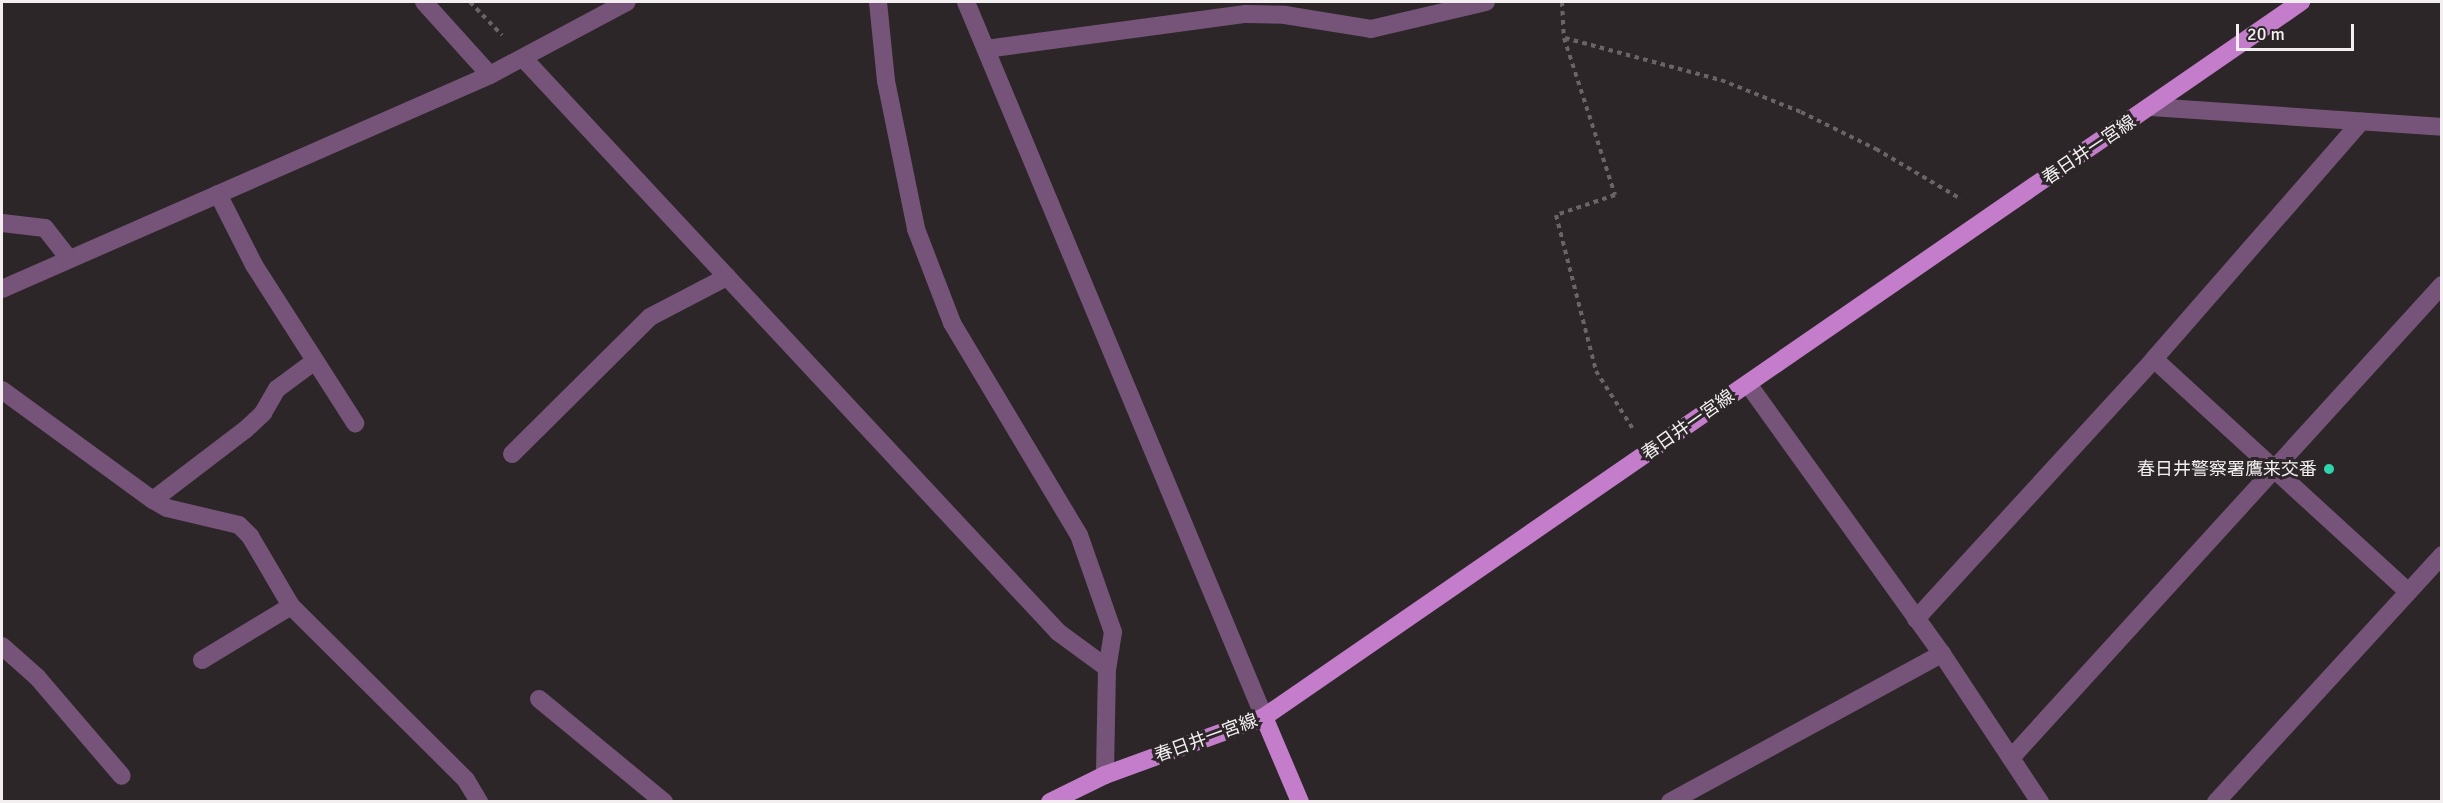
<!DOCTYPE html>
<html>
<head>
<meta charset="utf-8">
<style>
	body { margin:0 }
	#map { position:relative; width:2443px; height:803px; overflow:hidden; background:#2c2628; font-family:Signika,"Noto Sans JP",sans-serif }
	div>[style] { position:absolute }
	.path>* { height:4px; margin-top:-2px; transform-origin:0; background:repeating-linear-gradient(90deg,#6a6466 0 4.5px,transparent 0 9px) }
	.minor>* { height:18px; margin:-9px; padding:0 9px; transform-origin:9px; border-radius:9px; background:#765479 }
	.major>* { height:18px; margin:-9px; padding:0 9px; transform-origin:9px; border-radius:9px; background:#c47dcb }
	.dots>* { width:16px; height:16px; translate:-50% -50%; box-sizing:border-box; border:3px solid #2c2628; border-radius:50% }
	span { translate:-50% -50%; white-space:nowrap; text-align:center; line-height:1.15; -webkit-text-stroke:6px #2c2628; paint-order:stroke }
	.street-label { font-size:18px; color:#f3eff0 }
	.poi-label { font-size:18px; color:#f3eff0 }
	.right { translate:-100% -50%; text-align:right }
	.frame { position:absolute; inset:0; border:3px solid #f3eff0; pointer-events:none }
	.scale { position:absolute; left:2236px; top:24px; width:118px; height:27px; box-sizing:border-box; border:3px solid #f3eff0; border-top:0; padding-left:8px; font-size:18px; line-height:21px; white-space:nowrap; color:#f3eff0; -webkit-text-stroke:4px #2c2628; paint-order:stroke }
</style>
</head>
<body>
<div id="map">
	<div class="path">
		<i style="left:470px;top:2px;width:46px;rotate:45.9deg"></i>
		<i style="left:1562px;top:2px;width:36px;rotate:87deg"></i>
		<i style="left:1564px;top:38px;width:165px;rotate:72deg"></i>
		<i style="left:1615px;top:195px;width:62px;rotate:161.3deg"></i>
		<i style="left:1556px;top:215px;width:161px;rotate:75.6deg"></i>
		<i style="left:1596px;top:371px;width:69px;rotate:57.5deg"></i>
		<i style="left:1565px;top:38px;width:162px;rotate:15.1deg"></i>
		<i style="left:1721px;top:80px;width:86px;rotate:21.8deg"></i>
		<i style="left:1801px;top:112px;width:84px;rotate:26.3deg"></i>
		<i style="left:1876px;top:149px;width:99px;rotate:30.5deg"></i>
	</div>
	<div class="minor">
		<i style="left:424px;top:2px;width:98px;rotate:47.9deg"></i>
		<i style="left:878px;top:2px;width:79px;rotate:84.2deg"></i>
		<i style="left:886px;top:81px;width:151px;rotate:78.5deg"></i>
		<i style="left:916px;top:229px;width:101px;rotate:69deg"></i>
		<i style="left:952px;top:323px;width:247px;rotate:59.1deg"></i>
		<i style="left:1079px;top:535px;width:103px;rotate:70.7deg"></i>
		<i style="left:1113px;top:632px;width:36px;rotate:99deg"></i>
		<i style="left:966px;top:2px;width:775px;rotate:67.37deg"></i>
		<i style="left:986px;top:49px;width:262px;rotate:-7.7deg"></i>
		<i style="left:1246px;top:14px;width:39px;rotate:1deg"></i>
		<i style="left:1285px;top:15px;width:87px;rotate:9.2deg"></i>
		<i style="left:1371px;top:29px;width:118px;rotate:-13.2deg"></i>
		<i style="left:523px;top:58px;width:785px;rotate:47.01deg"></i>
		<i style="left:1058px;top:632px;width:61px;rotate:36.3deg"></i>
		<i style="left:1107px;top:668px;width:107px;rotate:91.1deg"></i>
		<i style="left:2151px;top:107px;width:292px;rotate:3.9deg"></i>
		<i style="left:218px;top:194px;width:80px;rotate:63.1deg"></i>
		<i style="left:254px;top:265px;width:188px;rotate:57.4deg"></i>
		<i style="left:2px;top:223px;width:43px;rotate:6.6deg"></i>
		<i style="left:45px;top:228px;width:39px;rotate:52deg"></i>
		<i style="left:2px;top:289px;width:533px;rotate:-23.68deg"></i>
		<i style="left:490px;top:75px;width:155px;rotate:-28.1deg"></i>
		<i style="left:2154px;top:359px;width:343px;rotate:42.5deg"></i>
		<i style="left:1748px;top:384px;width:332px;rotate:54.3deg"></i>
		<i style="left:1942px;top:654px;width:178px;rotate:56.5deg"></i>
		<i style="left:2px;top:390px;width:187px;rotate:36.1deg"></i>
		<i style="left:153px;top:500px;width:16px;rotate:30deg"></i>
		<i style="left:167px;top:508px;width:74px;rotate:13.3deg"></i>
		<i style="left:239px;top:525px;width:16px;rotate:45deg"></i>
		<i style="left:250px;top:536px;width:81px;rotate:59.6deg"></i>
		<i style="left:291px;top:606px;width:247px;rotate:44.8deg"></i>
		<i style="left:466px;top:780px;width:26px;rotate:59deg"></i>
		<i style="left:512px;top:454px;width:194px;rotate:-44.8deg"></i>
		<i style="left:650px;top:317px;width:87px;rotate:-27.5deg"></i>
		<i style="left:153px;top:500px;width:116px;rotate:-37.3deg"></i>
		<i style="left:245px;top:430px;width:25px;rotate:-43deg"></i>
		<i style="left:263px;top:413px;width:28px;rotate:-60deg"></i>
		<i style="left:277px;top:389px;width:47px;rotate:-36.4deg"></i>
		<i style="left:1916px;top:619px;width:352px;rotate:-47.5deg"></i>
		<i style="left:2154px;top:359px;width:315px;rotate:-48.9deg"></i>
		<i style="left:2px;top:646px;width:47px;rotate:41.5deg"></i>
		<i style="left:37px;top:677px;width:130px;rotate:49.4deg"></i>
		<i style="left:202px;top:660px;width:104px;rotate:-31.2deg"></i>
		<i style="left:539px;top:699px;width:162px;rotate:39.5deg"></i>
		<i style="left:2011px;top:758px;width:640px;rotate:-47.66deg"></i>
		<i style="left:1670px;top:802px;width:310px;rotate:-28.6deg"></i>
		<i style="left:2216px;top:802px;width:335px;rotate:-47.5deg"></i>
	</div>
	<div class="major">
		<i style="left:1264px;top:717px;width:92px;rotate:67deg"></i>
		<i style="left:1050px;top:802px;width:61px;rotate:-26.1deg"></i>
		<i style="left:1105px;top:775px;width:169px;rotate:-20deg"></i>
		<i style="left:1264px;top:717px;width:1260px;rotate:-34.59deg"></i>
	</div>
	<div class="dots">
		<i style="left:2329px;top:469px;background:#2ed4ab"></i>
	</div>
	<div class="street-label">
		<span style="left:2089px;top:150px;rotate:-34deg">春日井一宮線</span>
		<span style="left:1688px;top:425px;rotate:-35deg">春日井一宮線</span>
		<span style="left:1206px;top:738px;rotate:-20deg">春日井一宮線</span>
	</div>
	<div class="poi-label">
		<span class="right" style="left:2317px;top:469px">春日井警察署鷹来交番</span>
	</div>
	<div class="frame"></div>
	<div class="scale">20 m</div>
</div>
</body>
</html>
